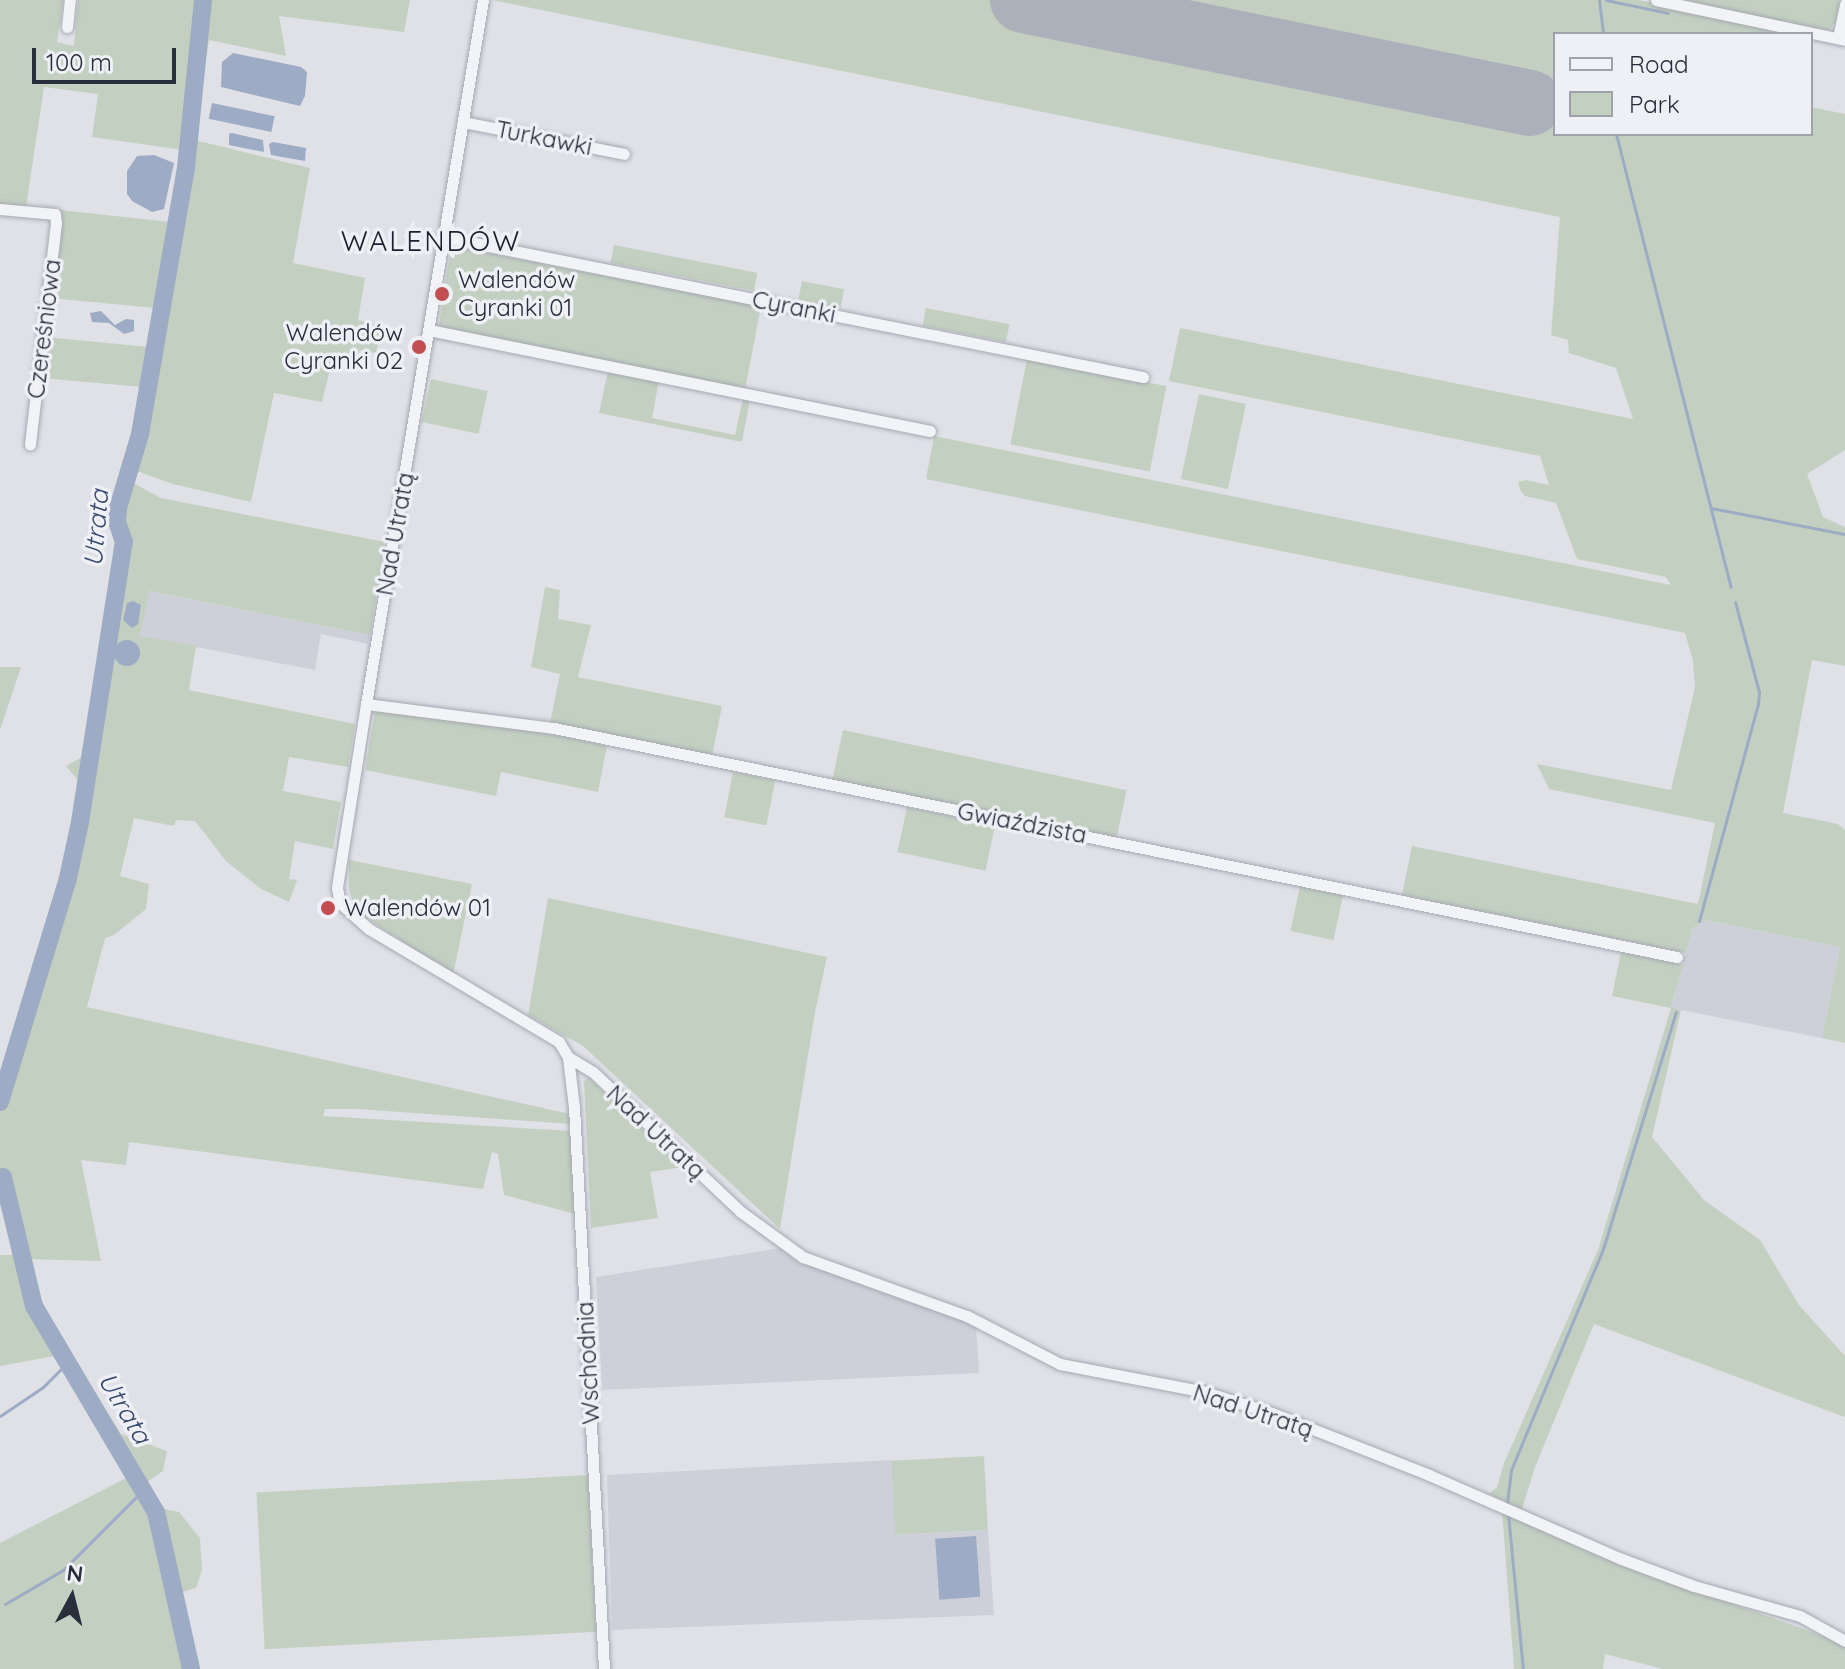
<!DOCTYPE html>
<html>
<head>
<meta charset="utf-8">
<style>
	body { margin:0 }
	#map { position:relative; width:1845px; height:1669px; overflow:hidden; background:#dfe1e7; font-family:Quicksand,sans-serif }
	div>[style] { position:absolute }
	.built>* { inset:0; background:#ced0d9 }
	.green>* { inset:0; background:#c3d0c1; transform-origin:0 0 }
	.water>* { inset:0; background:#9dabc4; transform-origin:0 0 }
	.round { border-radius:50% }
	.stream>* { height:3px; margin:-1.5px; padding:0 1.5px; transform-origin:1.5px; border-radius:1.5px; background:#9dabc4 }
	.river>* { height:18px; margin:-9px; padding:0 9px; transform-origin:9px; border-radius:9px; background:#9dabc4 }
	.runway>* { height:66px; margin:-33px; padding:0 33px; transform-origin:33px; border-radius:33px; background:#acb0bb }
	.roads { filter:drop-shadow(0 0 2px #a5a8b1) drop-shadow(0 0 2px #a5a8b1) }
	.minor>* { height:11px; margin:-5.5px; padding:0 5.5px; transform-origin:5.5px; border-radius:5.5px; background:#f2f3f6 }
	.dots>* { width:22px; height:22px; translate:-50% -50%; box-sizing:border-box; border:4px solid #eff0f5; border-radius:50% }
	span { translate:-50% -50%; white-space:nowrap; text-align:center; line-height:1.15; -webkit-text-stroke:7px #eff0f5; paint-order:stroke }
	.street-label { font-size:24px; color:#292e3d }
	.poi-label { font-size:24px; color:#292e3d }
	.left { translate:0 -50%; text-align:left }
	.right { translate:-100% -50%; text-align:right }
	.water-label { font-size:26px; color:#37496d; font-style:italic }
	.quarter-label { font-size:28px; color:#1c202e; letter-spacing:2px }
	.legend { position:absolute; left:1553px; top:32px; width:260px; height:104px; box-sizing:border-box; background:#eff0f5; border:2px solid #a0a2ab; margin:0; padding:10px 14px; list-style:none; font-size:24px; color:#292e3d }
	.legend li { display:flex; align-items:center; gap:16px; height:40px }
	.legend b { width:40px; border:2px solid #a0a2ab }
	.north { position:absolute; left:32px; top:1557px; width:80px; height:80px; -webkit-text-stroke:6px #eff0f5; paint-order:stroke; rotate:7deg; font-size:22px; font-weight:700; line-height:32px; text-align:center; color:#292e3d }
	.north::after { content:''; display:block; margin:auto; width:28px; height:36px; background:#292e3d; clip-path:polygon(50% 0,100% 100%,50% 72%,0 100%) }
	.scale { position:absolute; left:32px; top:48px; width:144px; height:36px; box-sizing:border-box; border:4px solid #292e3d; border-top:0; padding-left:10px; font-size:24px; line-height:28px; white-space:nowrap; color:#292e3d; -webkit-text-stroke:6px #eff0f5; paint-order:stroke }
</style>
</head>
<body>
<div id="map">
	<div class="built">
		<i style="clip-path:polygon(148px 591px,370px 635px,368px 644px,321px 634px,315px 670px,140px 636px)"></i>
		<i style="clip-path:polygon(1706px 920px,1840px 947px,1822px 1038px,1671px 1008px,1693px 928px)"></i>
		<i style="clip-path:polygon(781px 1248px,798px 1263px,877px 1286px,976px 1325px,979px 1373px,602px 1390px,596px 1277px)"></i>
		<i style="clip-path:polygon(891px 1460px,896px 1535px,988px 1530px,994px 1615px,612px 1630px,607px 1475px)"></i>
	</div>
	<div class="green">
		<i style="clip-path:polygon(0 0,63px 0,57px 42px,74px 46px,78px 0,410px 0,404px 32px,279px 16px,286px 56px,209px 40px,194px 140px,310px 168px,293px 263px,365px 278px,358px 320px,382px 326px,376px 353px,360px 350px,355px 365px,332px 361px,322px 402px,274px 393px,251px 502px,173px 484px,136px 471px,131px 482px,161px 498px,385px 542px,370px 635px,149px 591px,140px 636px,196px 646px,189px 690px,355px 724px,348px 767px,289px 757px,283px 791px,341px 802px,333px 849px,295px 841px,289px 879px,297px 880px,289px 902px,261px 889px,226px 861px,195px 821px,176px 820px,174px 826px,134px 818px,120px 876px,149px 884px,146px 909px,114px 935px,105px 938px,87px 1007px,570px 1114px,571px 1124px,357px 1109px,325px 1109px,323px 1116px,571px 1131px,575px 1214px,504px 1195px,498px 1154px,492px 1152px,483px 1189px,129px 1142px,126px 1165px,81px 1160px,101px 1261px,25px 1259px,39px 1303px,121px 1434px,167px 1451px,163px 1471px,147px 1482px,160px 1508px,179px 1512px,200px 1538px,202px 1570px,196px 1588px,179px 1593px,194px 1669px,0 1669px,0 1543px,130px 1476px,101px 1424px,55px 1356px,0 1366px,0 1255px,13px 1255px,0 1184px,0 1089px,63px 878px,77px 801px,77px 779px,66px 766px,82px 757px,118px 550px,112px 514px,127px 468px,143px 387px,41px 378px,45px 337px,149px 347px,156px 308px,50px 298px,60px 210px,170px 222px,183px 150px,92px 137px,98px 94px,44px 87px,26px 207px,0 204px)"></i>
		<i style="clip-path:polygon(492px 0,1639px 0,1802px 34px,1555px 34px,1555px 134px,1811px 134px,1811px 107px,1845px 114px,1845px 450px,1807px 474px,1823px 517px,1845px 527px,1845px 666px,1812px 660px,1783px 813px,1838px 824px,1845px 830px,1845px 1043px,1822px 1038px,1840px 947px,1706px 920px,1693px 928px,1686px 953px,1402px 895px,1412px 846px,1698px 904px,1715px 823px,1549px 789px,1537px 764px,1671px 790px,1695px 687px,1693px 661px,1685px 633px,926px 479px,934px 436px,1671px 585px,1666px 577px,1577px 559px,1556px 503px,1525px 496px,1520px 490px,1518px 482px,1526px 480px,1549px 485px,1540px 456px,1169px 381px,1180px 328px,1633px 419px,1616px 368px,1569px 353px,1568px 340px,1551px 335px,1560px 217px)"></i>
		<i style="clip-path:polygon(1674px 0,1840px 0,1836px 21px,1829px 30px,1821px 31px)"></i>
		<i style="left:614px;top:245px;width:146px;height:18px;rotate:11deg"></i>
		<i style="clip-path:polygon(461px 248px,761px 306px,745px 390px,443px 329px,439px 325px,451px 250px)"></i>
		<i style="left:802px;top:281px;width:43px;height:20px;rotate:11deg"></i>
		<i style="left:926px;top:308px;width:85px;height:18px;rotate:11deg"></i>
		<i style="left:1027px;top:359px;width:142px;height:87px;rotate:11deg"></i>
		<i style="clip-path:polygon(608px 371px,659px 380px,652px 418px,735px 435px,743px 398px,750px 399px,742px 442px,599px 413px)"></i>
		<i style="left:431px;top:379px;width:58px;height:44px;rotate:12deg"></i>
		<i style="left:1199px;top:394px;width:48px;height:87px;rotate:12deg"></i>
		<i style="clip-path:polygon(545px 587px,560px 590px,558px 619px,591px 625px,578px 677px,722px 706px,712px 756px,550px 723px,560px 674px,531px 667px)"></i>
		<i style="clip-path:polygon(0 667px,21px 667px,0 730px)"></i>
		<i style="clip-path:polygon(399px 710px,564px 736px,607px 746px,598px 792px,501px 772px,496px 796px,365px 770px,375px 711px)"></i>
		<i style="left:843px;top:730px;width:290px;height:51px;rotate:12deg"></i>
		<i style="left:733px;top:772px;width:43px;height:46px;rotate:11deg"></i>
		<i style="left:907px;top:807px;width:90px;height:46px;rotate:12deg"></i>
		<i style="clip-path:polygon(349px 860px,472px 884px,453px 975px,355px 910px,349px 889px)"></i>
		<i style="left:1300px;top:886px;width:44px;height:46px;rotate:12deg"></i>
		<i style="clip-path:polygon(548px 898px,827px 957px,815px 1012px,780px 1229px,583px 1046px,528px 1015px)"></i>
		<i style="clip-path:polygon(1621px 952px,1683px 965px,1671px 1007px,1681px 1010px,1652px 1137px,1704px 1200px,1760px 1240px,1799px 1305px,1845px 1356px,1845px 1417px,1594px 1324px,1535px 1467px,1522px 1509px,1489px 1494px,1497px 1487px,1504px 1463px,1598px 1250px,1671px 1008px,1612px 996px)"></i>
		<i style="clip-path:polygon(589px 1078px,683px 1167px,650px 1172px,658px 1218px,591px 1228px,584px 1081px)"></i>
		<i style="left:984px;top:1456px;width:74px;height:93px;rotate:87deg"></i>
		<i style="left:588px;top:1475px;width:157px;height:332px;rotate:87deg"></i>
		<i style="clip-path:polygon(1502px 1511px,1595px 1555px,1837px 1641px,1845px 1645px,1845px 1669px,1663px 1669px,1605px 1654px,1603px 1669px,1514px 1669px)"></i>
	</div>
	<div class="water">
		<i style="clip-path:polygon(233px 53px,301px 67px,307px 72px,305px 96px,300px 106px,221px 87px,222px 62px)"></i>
		<i style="left:212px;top:103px;width:64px;height:16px;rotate:12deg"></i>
		<i style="clip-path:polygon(232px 133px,263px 140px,264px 152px,229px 145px,229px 134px)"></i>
		<i style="clip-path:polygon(273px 142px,306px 148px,305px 161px,271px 155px,269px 144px)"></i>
		<i style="clip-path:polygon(154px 155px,174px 163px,164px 209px,152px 212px,132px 201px,127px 194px,127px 171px,137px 156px)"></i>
		<i style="clip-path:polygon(101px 311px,115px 325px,126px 319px,134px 320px,134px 331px,124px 334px,109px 323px,92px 322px,90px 313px)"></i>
		<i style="clip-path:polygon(133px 601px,141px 605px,138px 624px,132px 628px,123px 620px,127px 603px)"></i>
		<i class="round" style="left:114px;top:640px;width:26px;height:26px"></i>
		<i style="left:976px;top:1536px;width:61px;height:41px;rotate:86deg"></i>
	</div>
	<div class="stream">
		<i style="left:1599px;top:0;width:34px;rotate:83deg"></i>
		<i style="left:1606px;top:0;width:63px;rotate:11.8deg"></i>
		<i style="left:1616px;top:134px;width:467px;rotate:75.8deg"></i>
		<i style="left:1711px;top:508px;width:136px;rotate:11deg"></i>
		<i style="left:1699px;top:921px;width:225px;rotate:-74.8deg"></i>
		<i style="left:1758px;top:704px;width:12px;rotate:-85deg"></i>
		<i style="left:1759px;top:692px;width:93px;rotate:-104.9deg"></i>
		<i style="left:0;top:1193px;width:6px;rotate:-9deg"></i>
		<i style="left:0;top:1416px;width:52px;rotate:-34deg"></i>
		<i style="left:43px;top:1387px;width:37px;rotate:-45deg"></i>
		<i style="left:1507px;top:1503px;width:33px;rotate:-83deg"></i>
		<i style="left:1511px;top:1470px;width:239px;rotate:-67.4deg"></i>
		<i style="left:1603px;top:1249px;width:248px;rotate:-72.9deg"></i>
		<i style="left:1508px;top:1514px;width:156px;rotate:84.5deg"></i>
		<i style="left:5px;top:1604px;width:67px;rotate:-30.4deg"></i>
		<i style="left:63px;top:1570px;width:113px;rotate:-45deg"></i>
	</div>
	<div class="river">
		<i style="left:0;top:1102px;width:234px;rotate:-73.1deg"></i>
		<i style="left:68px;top:878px;width:57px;rotate:-77.9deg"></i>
		<i style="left:80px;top:822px;width:283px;rotate:-81.1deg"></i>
		<i style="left:124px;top:542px;width:21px;rotate:-109deg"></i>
		<i style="left:117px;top:522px;width:14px;rotate:-86deg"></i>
		<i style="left:118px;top:508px;width:77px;rotate:-73.4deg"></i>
		<i style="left:140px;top:434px;width:270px;rotate:-80.2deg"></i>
		<i style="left:186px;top:168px;width:169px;rotate:-84.2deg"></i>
		<i style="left:3px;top:1177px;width:133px;rotate:76.5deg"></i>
		<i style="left:34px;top:1306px;width:239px;rotate:59.4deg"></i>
		<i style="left:156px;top:1512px;width:161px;rotate:77.4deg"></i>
	</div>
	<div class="runway">
		<i style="left:1023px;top:0;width:517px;rotate:11.48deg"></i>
	</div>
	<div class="roads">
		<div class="minor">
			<i style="left:483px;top:0;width:714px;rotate:99.44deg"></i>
			<i style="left:366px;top:704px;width:186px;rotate:99deg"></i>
			<i style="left:337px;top:888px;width:15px;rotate:79deg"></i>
			<i style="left:340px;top:903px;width:39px;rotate:42deg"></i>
			<i style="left:369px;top:929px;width:221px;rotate:30.7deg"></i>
			<i style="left:559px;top:1042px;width:17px;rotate:59deg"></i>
			<i style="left:568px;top:1057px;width:29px;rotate:31deg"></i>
			<i style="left:593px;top:1072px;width:204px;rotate:43.4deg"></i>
			<i style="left:741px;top:1212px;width:77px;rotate:36deg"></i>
			<i style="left:803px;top:1257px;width:174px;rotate:19.8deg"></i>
			<i style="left:967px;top:1316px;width:105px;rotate:27.3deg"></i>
			<i style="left:1060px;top:1364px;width:148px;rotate:10.9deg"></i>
			<i style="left:1205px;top:1392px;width:70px;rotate:17.4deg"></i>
			<i style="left:1272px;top:1413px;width:169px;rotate:21.5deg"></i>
			<i style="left:1429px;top:1475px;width:207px;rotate:23.6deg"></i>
			<i style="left:1619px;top:1558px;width:80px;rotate:20.5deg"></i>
			<i style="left:1694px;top:1586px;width:110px;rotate:15.8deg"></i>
			<i style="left:1800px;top:1616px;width:51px;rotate:29.1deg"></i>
			<i style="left:1656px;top:0;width:193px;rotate:11.9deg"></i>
			<i style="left:67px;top:27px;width:27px;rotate:-84deg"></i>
			<i style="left:1838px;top:38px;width:35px;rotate:-78deg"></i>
			<i style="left:463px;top:122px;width:164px;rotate:11.2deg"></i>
			<i style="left:0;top:209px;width:55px;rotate:5.2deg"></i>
			<i style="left:55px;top:214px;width:9px;rotate:84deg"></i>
			<i style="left:56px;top:223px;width:223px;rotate:96.7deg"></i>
			<i style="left:444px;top:237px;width:713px;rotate:11.33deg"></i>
			<i style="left:429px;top:330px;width:511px;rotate:11.4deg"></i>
			<i style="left:366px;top:704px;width:190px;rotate:7.3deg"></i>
			<i style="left:554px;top:728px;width:1146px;rotate:11.53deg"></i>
			<i style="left:568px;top:1057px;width:50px;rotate:83.2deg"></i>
			<i style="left:574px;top:1107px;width:563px;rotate:86.94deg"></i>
		</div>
	</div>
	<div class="dots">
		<i style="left:442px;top:294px;background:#c24e52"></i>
		<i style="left:419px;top:347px;background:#c24e52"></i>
		<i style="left:328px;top:908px;background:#c24e52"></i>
	</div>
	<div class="street-label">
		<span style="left:544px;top:138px;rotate:11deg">Turkawki</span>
		<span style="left:794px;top:307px;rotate:11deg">Cyranki</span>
		<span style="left:44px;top:329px;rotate:-83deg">Czereśniowa</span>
		<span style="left:395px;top:534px;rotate:-80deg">Nad Utratą</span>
		<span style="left:1022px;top:823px;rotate:11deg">Gwiaździsta</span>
		<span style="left:656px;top:1132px;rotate:43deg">Nad Utratą</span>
		<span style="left:588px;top:1363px;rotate:-93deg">Wschodnia</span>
		<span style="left:1253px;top:1411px;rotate:18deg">Nad Utratą</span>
	</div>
	<div class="poi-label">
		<span class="left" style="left:458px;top:294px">Walendów<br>Cyranki 01</span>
		<span class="right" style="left:403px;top:347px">Walendów<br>Cyranki 02</span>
		<span class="left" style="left:344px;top:908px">Walendów 01</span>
	</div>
	<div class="water-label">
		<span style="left:96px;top:528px;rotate:-85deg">Utrata</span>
		<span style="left:125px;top:1408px;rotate:59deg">Utrata</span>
	</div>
	<div class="quarter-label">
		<span style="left:431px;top:241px">WALENDÓW</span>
	</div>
	<ul class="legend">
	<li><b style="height:10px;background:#f2f3f6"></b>Road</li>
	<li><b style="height:22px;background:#c3d0c1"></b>Park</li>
	</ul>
	<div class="north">N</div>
	<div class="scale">100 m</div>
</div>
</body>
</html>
